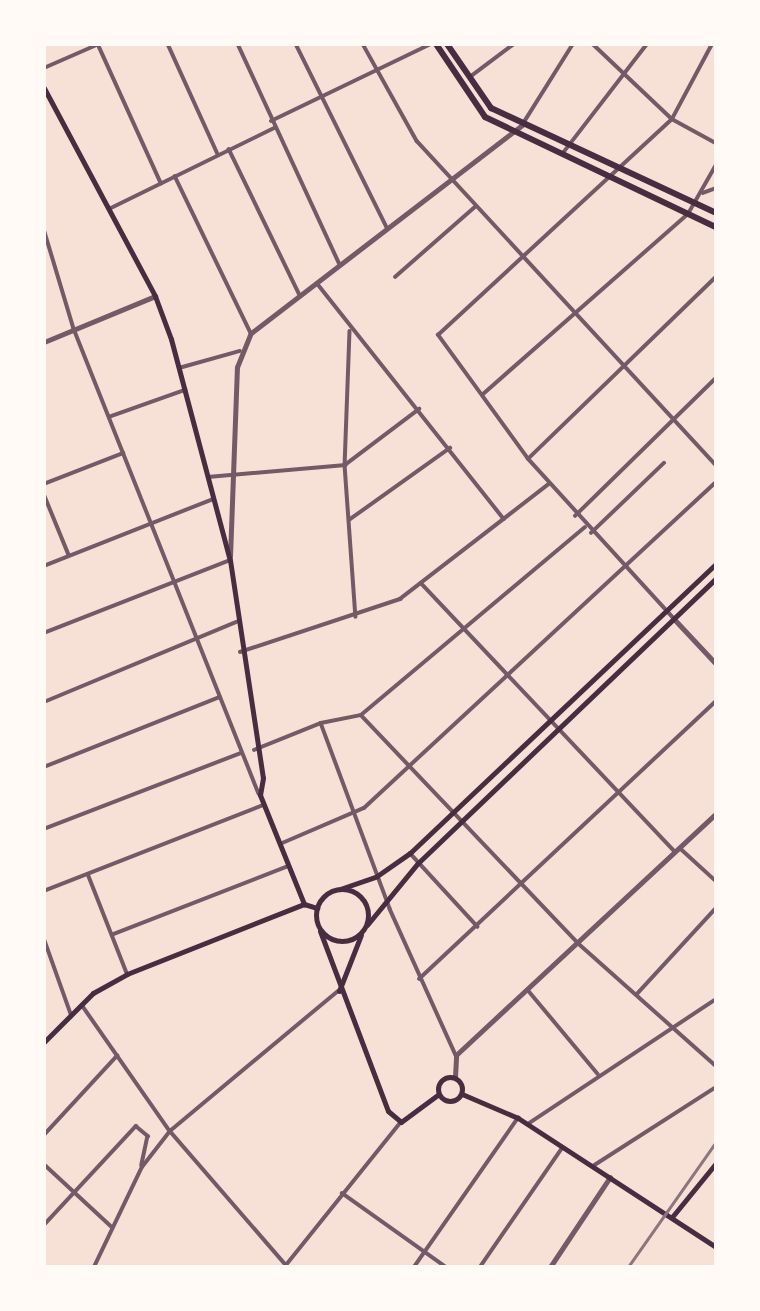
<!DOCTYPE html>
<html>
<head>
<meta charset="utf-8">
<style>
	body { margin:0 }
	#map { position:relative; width:760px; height:1311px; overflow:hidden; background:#f7e1d7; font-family:Arial,sans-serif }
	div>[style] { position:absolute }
	.minor>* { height:3.5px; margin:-1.75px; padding:0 1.75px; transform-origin:1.75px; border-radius:1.75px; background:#755966 }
	.tertiary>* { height:5px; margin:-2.5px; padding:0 2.5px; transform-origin:2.5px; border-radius:2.5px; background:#755966 }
	.secondary>* { height:5px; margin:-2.5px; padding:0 2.5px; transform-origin:2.5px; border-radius:2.5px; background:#4a2c40 }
	.secondary>.ring { margin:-2.5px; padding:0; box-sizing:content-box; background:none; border:5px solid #4a2c40; border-radius:50% }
	.primary>* { height:6px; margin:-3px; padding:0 3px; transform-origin:3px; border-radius:3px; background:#4a2c40 }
	.rail>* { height:2.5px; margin:-1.25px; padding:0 1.25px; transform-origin:1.25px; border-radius:1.25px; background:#8f747c }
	span { translate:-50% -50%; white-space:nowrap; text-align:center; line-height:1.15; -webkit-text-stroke:7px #fffaf5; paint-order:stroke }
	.frame { position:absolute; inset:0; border:46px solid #fffaf5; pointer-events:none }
</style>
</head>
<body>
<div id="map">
	<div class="minor">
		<i style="left:98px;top:44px;width:153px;rotate:65.6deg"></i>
		<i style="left:168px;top:44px;width:121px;rotate:65.6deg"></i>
		<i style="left:238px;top:44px;width:243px;rotate:65.2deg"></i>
		<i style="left:296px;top:44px;width:204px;rotate:63.6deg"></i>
		<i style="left:363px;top:44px;width:111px;rotate:60.9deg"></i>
		<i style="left:417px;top:141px;width:441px;rotate:47.3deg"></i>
		<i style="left:593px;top:44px;width:109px;rotate:43.5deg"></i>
		<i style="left:672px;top:119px;width:50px;rotate:28.6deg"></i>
		<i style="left:44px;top:68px;width:60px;rotate:-23.6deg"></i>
		<i style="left:470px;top:77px;width:55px;rotate:-36.9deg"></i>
		<i style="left:271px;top:121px;width:178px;rotate:-25.7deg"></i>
		<i style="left:524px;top:122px;width:92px;rotate:-57.9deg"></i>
		<i style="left:229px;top:149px;width:162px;rotate:64.1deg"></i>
		<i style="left:563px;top:153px;width:138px;rotate:-52.4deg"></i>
		<i style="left:175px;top:176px;width:174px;rotate:64.2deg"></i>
		<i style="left:703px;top:193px;width:14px;rotate:-21deg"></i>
		<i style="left:109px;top:209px;width:184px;rotate:-26.1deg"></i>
		<i style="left:44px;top:229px;width:104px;rotate:73.3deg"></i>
		<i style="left:74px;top:329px;width:500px;rotate:68.3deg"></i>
		<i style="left:395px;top:277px;width:106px;rotate:-41.2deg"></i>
		<i style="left:317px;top:283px;width:301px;rotate:51.6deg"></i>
		<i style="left:350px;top:331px;width:134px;rotate:92.1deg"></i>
		<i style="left:345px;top:465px;width:152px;rotate:85.9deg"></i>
		<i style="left:179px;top:368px;width:63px;rotate:-15.6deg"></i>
		<i style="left:482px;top:395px;width:274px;rotate:-41.3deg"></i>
		<i style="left:688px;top:214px;width:56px;rotate:-60.3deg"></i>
		<i style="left:109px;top:417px;width:81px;rotate:-19.6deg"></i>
		<i style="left:528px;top:459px;width:262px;rotate:-44.1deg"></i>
		<i style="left:208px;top:477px;width:138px;rotate:-5deg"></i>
		<i style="left:345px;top:465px;width:93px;rotate:-37.1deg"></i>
		<i style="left:44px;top:484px;width:85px;rotate:-21.4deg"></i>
		<i style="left:44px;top:494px;width:66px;rotate:67.7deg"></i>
		<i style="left:575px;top:516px;width:197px;rotate:-44.4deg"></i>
		<i style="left:349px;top:520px;width:124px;rotate:-35.5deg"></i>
		<i style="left:591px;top:533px;width:101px;rotate:-43.8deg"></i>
		<i style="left:44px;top:566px;width:180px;rotate:-21.6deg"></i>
		<i style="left:421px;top:583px;width:369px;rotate:46.6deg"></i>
		<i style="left:673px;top:618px;width:215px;rotate:-132.4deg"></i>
		<i style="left:528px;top:459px;width:153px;rotate:-126deg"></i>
		<i style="left:438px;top:335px;width:318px;rotate:-42.7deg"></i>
		<i style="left:672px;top:119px;width:85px;rotate:-61.9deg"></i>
		<i style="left:44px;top:633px;width:200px;rotate:-21.4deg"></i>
		<i style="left:240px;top:652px;width:169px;rotate:-18.3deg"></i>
		<i style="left:400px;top:599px;width:188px;rotate:-37.7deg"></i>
		<i style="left:44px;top:702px;width:208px;rotate:-22.6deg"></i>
		<i style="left:361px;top:715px;width:315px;rotate:46.4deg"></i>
		<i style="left:578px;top:943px;width:185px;rotate:41.7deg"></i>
		<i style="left:321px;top:723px;width:198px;rotate:69.6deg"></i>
		<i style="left:390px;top:909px;width:160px;rotate:65.7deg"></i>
		<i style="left:254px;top:750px;width:72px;rotate:-21.9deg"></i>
		<i style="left:321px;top:723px;width:41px;rotate:-11.3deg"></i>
		<i style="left:361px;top:715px;width:292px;rotate:-40deg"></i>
		<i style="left:44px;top:767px;width:189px;rotate:-21.7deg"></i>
		<i style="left:44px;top:829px;width:211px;rotate:-21.1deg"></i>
		<i style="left:280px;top:844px;width:91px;rotate:-23.2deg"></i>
		<i style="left:364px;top:808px;width:480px;rotate:-42.8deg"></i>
		<i style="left:680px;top:848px;width:49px;rotate:42.5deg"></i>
		<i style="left:410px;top:853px;width:100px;rotate:47.4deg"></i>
		<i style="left:88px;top:874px;width:106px;rotate:68.5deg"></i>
		<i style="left:44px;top:891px;width:236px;rotate:-21.4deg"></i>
		<i style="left:114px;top:934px;width:187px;rotate:-21.3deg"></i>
		<i style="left:44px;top:938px;width:81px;rotate:70.4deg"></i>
		<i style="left:419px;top:979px;width:407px;rotate:-43.1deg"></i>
		<i style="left:528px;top:990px;width:109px;rotate:50.2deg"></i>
		<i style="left:637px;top:994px;width:117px;rotate:-47.4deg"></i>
		<i style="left:82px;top:1005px;width:154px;rotate:55.1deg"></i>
		<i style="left:170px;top:1131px;width:180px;rotate:49.1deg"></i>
		<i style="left:528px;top:1124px;width:226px;rotate:-33.6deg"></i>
		<i style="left:44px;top:1135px;width:108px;rotate:-47.3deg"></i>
		<i style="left:44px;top:1164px;width:93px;rotate:42.8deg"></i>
		<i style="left:593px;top:1166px;width:146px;rotate:-32.7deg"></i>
		<i style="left:342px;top:1193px;width:128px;rotate:35.4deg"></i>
		<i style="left:44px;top:1225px;width:135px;rotate:-47.1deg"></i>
		<i style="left:136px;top:1126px;width:16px;rotate:40deg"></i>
		<i style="left:148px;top:1136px;width:30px;rotate:102deg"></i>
		<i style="left:286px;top:1265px;width:184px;rotate:-51.2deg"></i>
		<i style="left:94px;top:1267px;width:111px;rotate:-64.4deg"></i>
		<i style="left:142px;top:1167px;width:46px;rotate:-52.1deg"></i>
		<i style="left:170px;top:1131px;width:219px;rotate:-39.8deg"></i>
		<i style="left:414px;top:1267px;width:182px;rotate:-55.1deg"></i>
		<i style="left:480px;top:1267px;width:145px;rotate:-55.4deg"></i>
	</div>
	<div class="tertiary">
		<i style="left:44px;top:342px;width:120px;rotate:-22.5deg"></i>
		<i style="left:230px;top:557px;width:190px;rotate:-87.9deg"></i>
		<i style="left:237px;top:367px;width:37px;rotate:-68deg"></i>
		<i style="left:251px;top:333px;width:343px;rotate:-37.5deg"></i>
		<i style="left:673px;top:618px;width:63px;rotate:46.9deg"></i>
		<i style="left:455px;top:1077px;width:22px;rotate:-87deg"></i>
		<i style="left:456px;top:1055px;width:355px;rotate:-42.9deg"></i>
		<i style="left:550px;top:1267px;width:108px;rotate:-56.3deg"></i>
	</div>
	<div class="secondary">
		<i style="left:44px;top:88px;width:236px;rotate:61.9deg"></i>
		<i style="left:155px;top:296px;width:46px;rotate:69.6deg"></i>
		<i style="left:171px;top:339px;width:229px;rotate:75.1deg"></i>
		<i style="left:230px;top:560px;width:220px;rotate:81.4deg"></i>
		<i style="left:263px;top:778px;width:17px;rotate:100deg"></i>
		<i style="left:260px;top:795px;width:118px;rotate:68deg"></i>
		<i class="ring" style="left:316px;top:889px;width:47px;height:47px"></i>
		<i style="left:340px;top:889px;width:39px;rotate:-19deg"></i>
		<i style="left:377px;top:876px;width:40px;rotate:-34.9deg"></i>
		<i style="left:410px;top:853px;width:421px;rotate:-43.4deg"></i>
		<i style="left:367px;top:925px;width:80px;rotate:-50.6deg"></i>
		<i style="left:418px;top:863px;width:412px;rotate:-43.7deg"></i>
		<i style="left:320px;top:931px;width:192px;rotate:69.3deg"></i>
		<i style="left:388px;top:1111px;width:17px;rotate:40deg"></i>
		<i style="left:401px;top:1122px;width:47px;rotate:-36.4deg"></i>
		<i style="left:339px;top:991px;width:60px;rotate:-68.6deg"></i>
		<i style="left:44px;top:1042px;width:69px;rotate:-45deg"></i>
		<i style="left:93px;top:993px;width:39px;rotate:-29deg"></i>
		<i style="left:127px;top:974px;width:190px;rotate:-21.6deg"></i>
		<i style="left:304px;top:904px;width:14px;rotate:17deg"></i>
		<i class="ring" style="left:438px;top:1077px;width:19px;height:19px"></i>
		<i style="left:462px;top:1094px;width:61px;rotate:23.2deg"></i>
		<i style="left:518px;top:1118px;width:236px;rotate:33.1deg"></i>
		<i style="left:672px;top:1217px;width:70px;rotate:-50.8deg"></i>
	</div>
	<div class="primary">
		<i style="left:436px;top:44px;width:88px;rotate:56.1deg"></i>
		<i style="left:485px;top:117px;width:256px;rotate:25.5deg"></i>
		<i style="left:447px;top:44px;width:78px;rotate:55.5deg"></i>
		<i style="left:491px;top:108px;width:248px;rotate:25deg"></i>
	</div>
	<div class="rail">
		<i style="left:628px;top:1267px;width:153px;rotate:-54.9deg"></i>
	</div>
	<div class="frame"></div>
</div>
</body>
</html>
